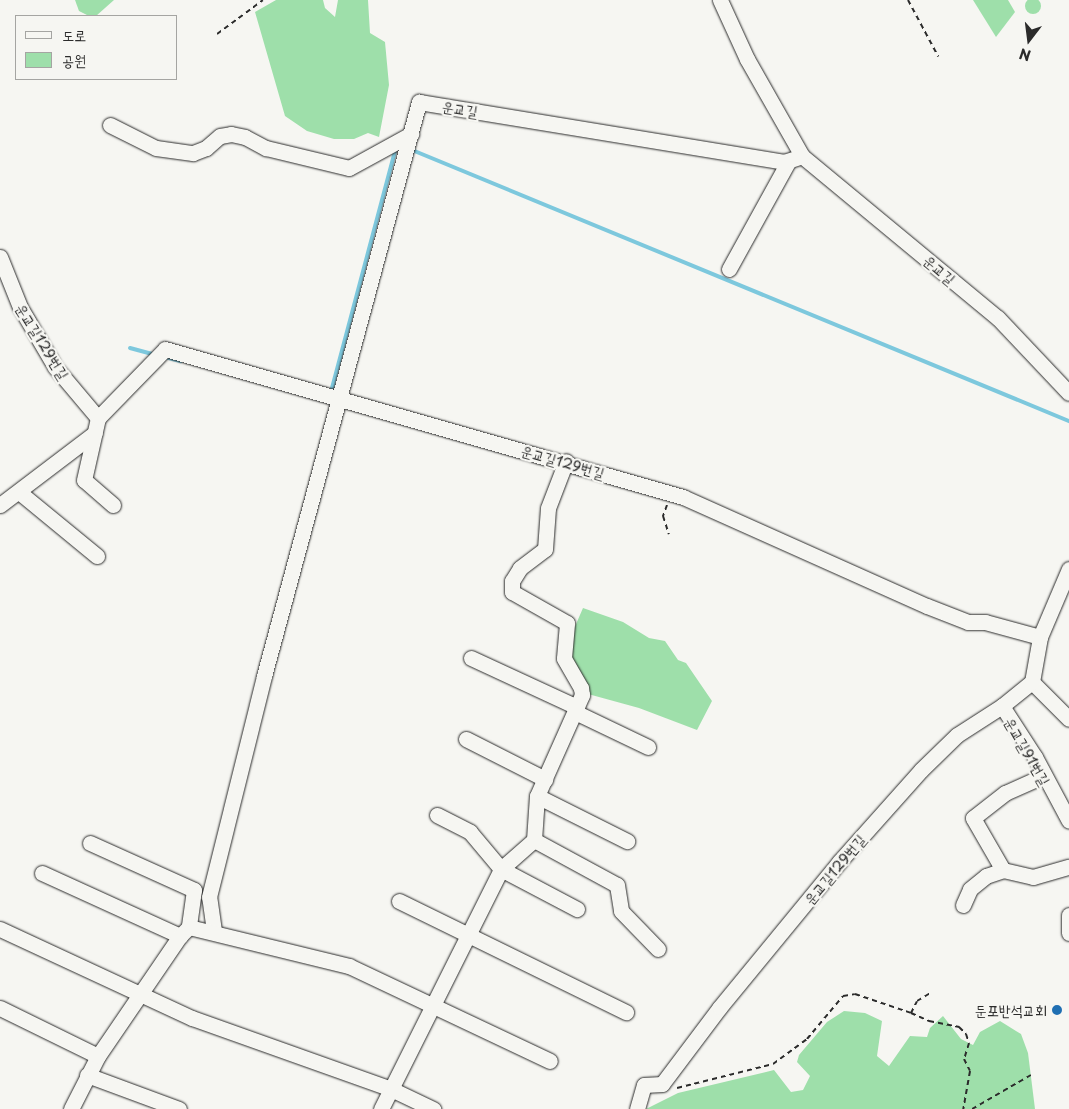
<!DOCTYPE html>
<html>
<head>
<meta charset="utf-8">
<style>
	body { margin:0 }
	#map { position:relative; width:1069px; height:1109px; overflow:hidden; background:#f6f6f2; font-family:"Playpen Sans","Poor Story",sans-serif }
	div>[style] { position:absolute }
	.green>* { inset:0; background:#9edfaa }
	.round { border-radius:50% }
	.stream>* { height:4px; margin:-2px; padding:0 2px; transform-origin:2px; border-radius:2px; background:#7dc8dd }
	.path>* { height:2px; margin-top:-1px; transform-origin:0; background:repeating-linear-gradient(90deg,#2b2b2b 0 5px,transparent 0 9px) }
	.roads { filter:drop-shadow(0 0 1px #2b2b2b) drop-shadow(0 0 1px #2b2b2b) }
	.minor>* { height:15px; margin:-7.5px; padding:0 7.5px; transform-origin:7.5px; border-radius:7.5px; background:#f6f6f2 }
	.dots>* { width:14px; height:14px; translate:-50% -50%; box-sizing:border-box; border:2px solid #f6f6f2; border-radius:50% }
	span { translate:-50% -50%; white-space:nowrap; text-align:center; line-height:1.15; -webkit-text-stroke:4.5px #f6f6f2; paint-order:stroke }
	.street-label { font-size:15px; color:#2b2b2b }
	.poi-label { font-size:15px; color:#2b2b2b }
	.right { translate:-100% -50%; text-align:right }
	.legend { position:absolute; left:15px; top:15px; width:162px; height:65px; box-sizing:border-box; background:#f6f6f2; border:1px solid #a5a5a2; margin:0; padding:6px 9px; list-style:none; font-size:15px; color:#2b2b2b }
	.legend li { display:flex; align-items:center; gap:10px; height:25px }
	.legend b { width:25px; border:1px solid #a5a5a2 }
	.north { position:absolute; left:1004px; top:15px; width:50px; height:50px; -webkit-text-stroke:4px #f6f6f2; paint-order:stroke; rotate:195deg; font-size:14px; font-weight:700; line-height:20px; text-align:center; color:#2b2b2b }
	.north::after { content:''; display:block; margin:auto; width:18px; height:22px; background:#2b2b2b; clip-path:polygon(50% 0,100% 100%,50% 72%,0 100%) }
</style>
</head>
<body>
<div id="map">
	<div class="green">
		<i class="round" style="left:1025px;top:-2px;width:16px;height:16px"></i>
		<i style="clip-path:polygon(75px 0,114px 0,96px 16px,89px 16px,79px 11px)"></i>
		<i style="clip-path:polygon(276px 0,323px 0,325px 8px,335px 17px,338px 0,368px 0,370px 33px,385px 42px,389px 85px,379px 137px,368px 133px,354px 139px,334px 139px,307px 131px,285px 116px,255px 12px)"></i>
		<i style="clip-path:polygon(973px 0,1008px 0,1015px 12px,996px 37px)"></i>
		<i style="clip-path:polygon(583px 608px,623px 622px,649px 638px,665px 641px,678px 660px,686px 663px,712px 701px,697px 730px,639px 708px,588px 694px,571px 660px,570px 638px)"></i>
		<i style="clip-path:polygon(844px 1011px,865px 1013px,882px 1021px,877px 1056px,889px 1066px,910px 1036px,927px 1037px,930px 1028px,943px 1016px,961px 1039px,973px 1045px,980px 1032px,1000px 1021px,1021px 1034px,1028px 1053px,1035px 1109px,646px 1109px,678px 1093px,774px 1070px,791px 1092px,803px 1090px,810px 1076px,797px 1062px,799px 1055px,827px 1022px)"></i>
	</div>
	<div class="stream">
		<i style="left:412px;top:150px;width:711px;rotate:22.42deg"></i>
		<i style="left:130px;top:348px;width:23px;rotate:15deg"></i>
		<i style="left:165px;top:357px;width:16px;rotate:15deg"></i>
		<i style="left:332px;top:388px;width:248px;rotate:-75.1deg"></i>
	</div>
	<div class="path">
		<i style="left:908px;top:0;width:64px;rotate:61.8deg"></i>
		<i style="left:217px;top:34px;width:57px;rotate:-36.5deg"></i>
		<i style="left:667px;top:505px;width:12px;rotate:110deg"></i>
		<i style="left:663px;top:516px;width:19px;rotate:72deg"></i>
		<i style="left:911px;top:1013px;width:20px;rotate:24deg"></i>
		<i style="left:929px;top:1021px;width:31px;rotate:11deg"></i>
		<i style="left:959px;top:1027px;width:10px;rotate:45deg"></i>
		<i style="left:966px;top:1034px;width:9px;rotate:72deg"></i>
		<i style="left:969px;top:1043px;width:17px;rotate:107deg"></i>
		<i style="left:964px;top:1059px;width:13px;rotate:63deg"></i>
		<i style="left:970px;top:1071px;width:39px;rotate:100deg"></i>
		<i style="left:677px;top:1088px;width:99px;rotate:-14deg"></i>
		<i style="left:773px;top:1064px;width:42px;rotate:-36.3deg"></i>
		<i style="left:807px;top:1039px;width:56px;rotate:-50.1deg"></i>
		<i style="left:843px;top:996px;width:12px;rotate:-9deg"></i>
		<i style="left:855px;top:994px;width:59px;rotate:18.7deg"></i>
		<i style="left:911px;top:1013px;width:13px;rotate:-63deg"></i>
		<i style="left:917px;top:1001px;width:17px;rotate:-31deg"></i>
		<i style="left:972px;top:1109px;width:68px;rotate:-30deg"></i>
	</div>
	<div class="roads">
		<div class="minor">
			<i style="left:720px;top:0;width:65px;rotate:65.4deg"></i>
			<i style="left:747px;top:59px;width:112px;rotate:60.4deg"></i>
			<i style="left:802px;top:156px;width:254px;rotate:39.6deg"></i>
			<i style="left:998px;top:318px;width:103px;rotate:46.6deg"></i>
			<i style="left:110px;top:125px;width:51px;rotate:26.6deg"></i>
			<i style="left:156px;top:148px;width:37px;rotate:8deg"></i>
			<i style="left:193px;top:153px;width:14px;rotate:-21deg"></i>
			<i style="left:206px;top:148px;width:18px;rotate:-41deg"></i>
			<i style="left:220px;top:136px;width:11px;rotate:-10deg"></i>
			<i style="left:231px;top:134px;width:14px;rotate:12deg"></i>
			<i style="left:245px;top:137px;width:24px;rotate:28deg"></i>
			<i style="left:266px;top:148px;width:85px;rotate:13.5deg"></i>
			<i style="left:349px;top:168px;width:71px;rotate:-28.7deg"></i>
			<i style="left:0;top:257px;width:54px;rotate:68.2deg"></i>
			<i style="left:20px;top:307px;width:69px;rotate:59.7deg"></i>
			<i style="left:55px;top:367px;width:67px;rotate:49.9deg"></i>
			<i style="left:729px;top:269px;width:122px;rotate:-61.1deg"></i>
			<i style="left:19px;top:492px;width:101px;rotate:39.4deg"></i>
			<i style="left:0;top:505px;width:119px;rotate:-37.2deg"></i>
			<i style="left:113px;top:505px;width:38px;rotate:-139deg"></i>
			<i style="left:84px;top:480px;width:64px;rotate:-77.3deg"></i>
			<i style="left:98px;top:418px;width:96px;rotate:-45.8deg"></i>
			<i style="left:165px;top:349px;width:539px;rotate:15.95deg"></i>
			<i style="left:683px;top:497px;width:267px;rotate:24.1deg"></i>
			<i style="left:927px;top:606px;width:44px;rotate:21.3deg"></i>
			<i style="left:968px;top:622px;width:17px"></i>
			<i style="left:985px;top:622px;width:57px;rotate:15.3deg"></i>
			<i style="left:471px;top:658px;width:117px;rotate:24.8deg"></i>
			<i style="left:1032px;top:682px;width:52px;rotate:45deg"></i>
			<i style="left:1002px;top:706px;width:61px;rotate:57.1deg"></i>
			<i style="left:1035px;top:757px;width:72px;rotate:62deg"></i>
			<i style="left:575px;top:712px;width:81px;rotate:25.6deg"></i>
			<i style="left:466px;top:739px;width:89px;rotate:26.9deg"></i>
			<i style="left:537px;top:796px;width:101px;rotate:26.6deg"></i>
			<i style="left:437px;top:815px;width:37px;rotate:27deg"></i>
			<i style="left:470px;top:832px;width:48px;rotate:50deg"></i>
			<i style="left:501px;top:869px;width:86px;rotate:27.8deg"></i>
			<i style="left:534px;top:840px;width:94px;rotate:28.5deg"></i>
			<i style="left:617px;top:885px;width:26px;rotate:81deg"></i>
			<i style="left:621px;top:911px;width:53px;rotate:45.8deg"></i>
			<i style="left:90px;top:843px;width:114px;rotate:24.3deg"></i>
			<i style="left:194px;top:890px;width:37px;rotate:98deg"></i>
			<i style="left:1003px;top:870px;width:60px;rotate:-120deg"></i>
			<i style="left:973px;top:818px;width:41px;rotate:-38deg"></i>
			<i style="left:1005px;top:793px;width:42px;rotate:-24.1deg"></i>
			<i style="left:42px;top:873px;width:152px;rotate:24.5deg"></i>
			<i style="left:399px;top:901px;width:253px;rotate:26.1deg"></i>
			<i style="left:963px;top:905px;width:17px;rotate:-66deg"></i>
			<i style="left:970px;top:889px;width:21px;rotate:-39deg"></i>
			<i style="left:986px;top:876px;width:18px;rotate:-19deg"></i>
			<i style="left:1003px;top:870px;width:31px;rotate:13deg"></i>
			<i style="left:1033px;top:877px;width:37px;rotate:-16deg"></i>
			<i style="left:1069px;top:915px;width:18px;rotate:90deg"></i>
			<i style="left:0;top:929px;width:212px;rotate:24.9deg"></i>
			<i style="left:192px;top:1018px;width:211px;rotate:19.6deg"></i>
			<i style="left:391px;top:1089px;width:47px;rotate:25.5deg"></i>
			<i style="left:214px;top:931px;width:34px;rotate:-98deg"></i>
			<i style="left:209px;top:897px;width:228px;rotate:-76deg"></i>
			<i style="left:264px;top:676px;width:595px;rotate:-74.89deg"></i>
			<i style="left:419px;top:102px;width:370px;rotate:9.3deg"></i>
			<i style="left:784px;top:162px;width:19px;rotate:-18deg"></i>
			<i style="left:0;top:1008px;width:109px;rotate:26.1deg"></i>
			<i style="left:87px;top:1075px;width:98px;rotate:20.3deg"></i>
			<i style="left:71px;top:1109px;width:59px;rotate:-63deg"></i>
			<i style="left:98px;top:1056px;width:145px;rotate:-55.7deg"></i>
			<i style="left:180px;top:936px;width:13px;rotate:-45deg"></i>
			<i style="left:189px;top:927px;width:165px;rotate:13.7deg"></i>
			<i style="left:349px;top:966px;width:222px;rotate:25.3deg"></i>
			<i style="left:381px;top:1109px;width:268px;rotate:-63.4deg"></i>
			<i style="left:501px;top:869px;width:44px;rotate:-41.3deg"></i>
			<i style="left:534px;top:840px;width:44px;rotate:-86.1deg"></i>
			<i style="left:537px;top:796px;width:111px;rotate:-66deg"></i>
			<i style="left:582px;top:695px;width:7px;rotate:-98deg"></i>
			<i style="left:581px;top:688px;width:34px;rotate:-120deg"></i>
			<i style="left:564px;top:658px;width:35px;rotate:-85deg"></i>
			<i style="left:567px;top:623px;width:63px;rotate:-150.6deg"></i>
			<i style="left:512px;top:592px;width:11px;rotate:-90deg"></i>
			<i style="left:512px;top:581px;width:15px;rotate:-58deg"></i>
			<i style="left:520px;top:568px;width:31px;rotate:-37deg"></i>
			<i style="left:545px;top:549px;width:41px;rotate:-85.8deg"></i>
			<i style="left:548px;top:508px;width:50px;rotate:-69deg"></i>
			<i style="left:637px;top:1109px;width:25px;rotate:-74deg"></i>
			<i style="left:644px;top:1085px;width:18px;rotate:-3deg"></i>
			<i style="left:662px;top:1084px;width:96px;rotate:-53deg"></i>
			<i style="left:720px;top:1007px;width:188px;rotate:-50.6deg"></i>
			<i style="left:839px;top:862px;width:123px;rotate:-48.3deg"></i>
			<i style="left:921px;top:770px;width:50px;rotate:-44.2deg"></i>
			<i style="left:957px;top:735px;width:54px;rotate:-32.8deg"></i>
			<i style="left:1002px;top:706px;width:38px;rotate:-39deg"></i>
			<i style="left:1032px;top:682px;width:46px;rotate:-79.9deg"></i>
			<i style="left:1040px;top:637px;width:74px;rotate:-66.9deg"></i>
		</div>
	</div>
	<div class="dots">
		<i style="left:1057px;top:1010px;background:#1f6fb2"></i>
	</div>
	<div class="street-label">
		<span style="left:460px;top:108px;rotate:9deg">운교길</span>
		<span style="left:940px;top:269px;rotate:40deg">운교길</span>
		<span style="left:43px;top:341px;rotate:58deg">운교길129번길</span>
		<span style="left:563px;top:461px;rotate:16deg">운교길129번길</span>
		<span style="left:1028px;top:751px;rotate:60deg">운교길91번길</span>
		<span style="left:834px;top:869px;rotate:-50deg">운교길129번길</span>
	</div>
	<div class="poi-label">
		<span class="right" style="left:1047px;top:1010px">둔포반석교회</span>
	</div>
	<ul class="legend">
	<li><b style="height:6px;background:#f6f6f2"></b>도로</li>
	<li><b style="height:14px;background:#9edfaa"></b>공원</li>
	</ul>
	<div class="north">N</div>
</div>
</body>
</html>
